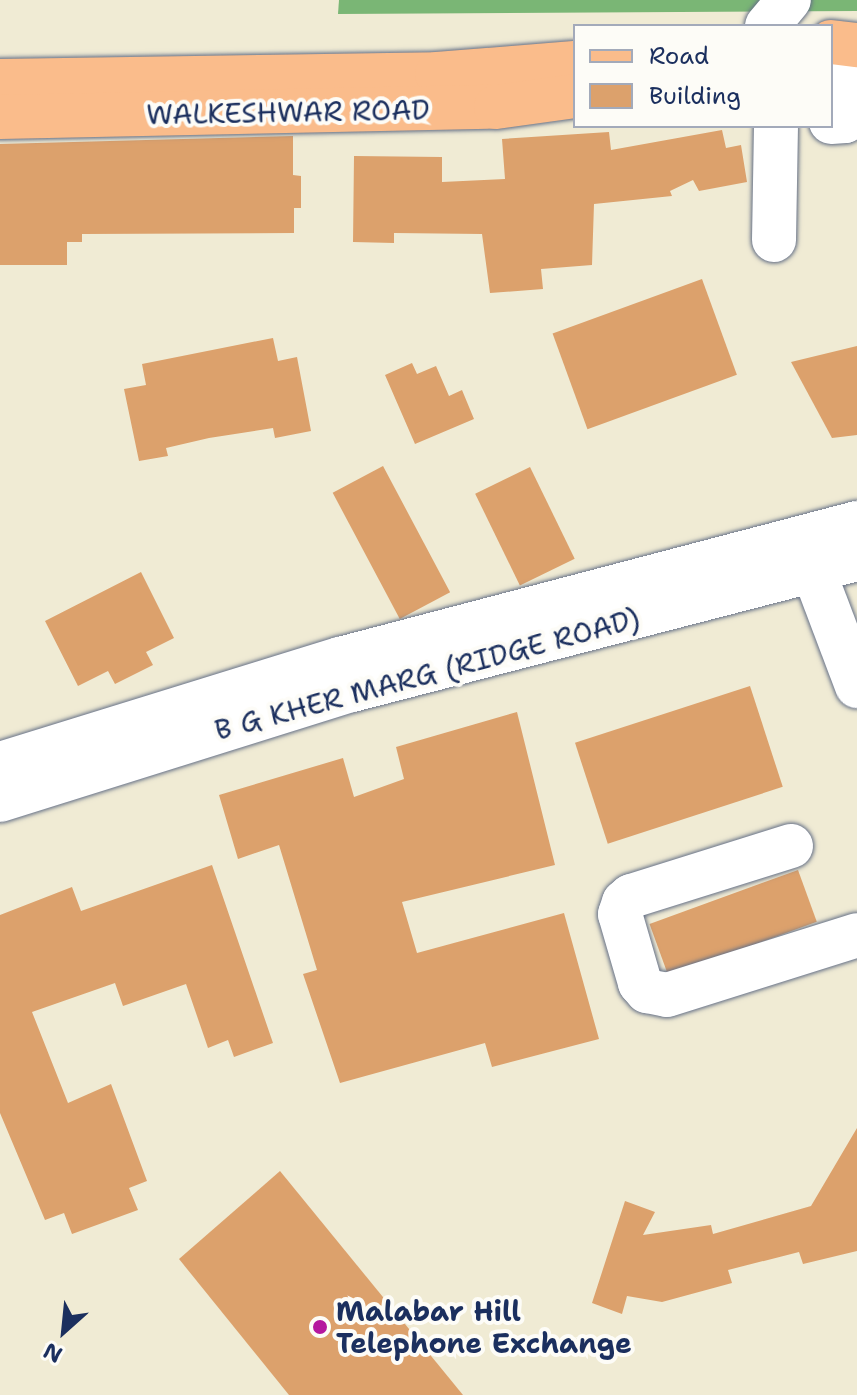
<!DOCTYPE html>
<html>
<head>
<meta charset="utf-8">
<style>
	body { margin:0 }
	#map { position:relative; width:857px; height:1395px; overflow:hidden; background:#f0ebd4; font-family:"Shantell Sans",sans-serif }
	div>[style] { position:absolute }
	.forest>* { inset:0; background:#7ab675 }
	.building>* { inset:0; background:#dca16c; transform-origin:0 0 }
	.roads { filter:drop-shadow(0 0 2px #667187) drop-shadow(0 0 2px #667187) }
	.minor>* { height:44px; margin:-22px; padding:0 22px; transform-origin:22px; border-radius:22px; background:#fff }
	.major>* { height:44px; margin:-22px; padding:0 22px; transform-origin:22px; border-radius:22px; background:#fabc8b }
	.dots>* { width:22px; height:22px; translate:-50% -50%; box-sizing:border-box; border:4px solid #fdfcf7; border-radius:50% }
	span { translate:-50% -50%; white-space:nowrap; text-align:center; line-height:1.15; -webkit-text-stroke:8px #fdfcf7; paint-order:stroke }
	.street-label { font-size:28px; color:#1b2f5e }
	.poi-label { font-size:28px; color:#1b2f5e; font-weight:700 }
	.left { translate:0 -50%; text-align:left }
	.legend { position:absolute; left:573px; top:24px; width:260px; height:104px; box-sizing:border-box; background:#fdfcf7; border:2px solid #a3aaba; margin:0; padding:10px 14px; list-style:none; font-size:24px; color:#1b2f5e }
	.legend li { display:flex; align-items:center; gap:16px; height:40px }
	.legend b { width:40px; border:2px solid #a3aaba }
	.north { position:absolute; left:24px; top:1291px; width:80px; height:80px; -webkit-text-stroke:6px #fdfcf7; paint-order:stroke; rotate:207deg; font-size:22px; font-weight:700; line-height:32px; text-align:center; color:#1b2f5e }
	.north::after { content:''; display:block; margin:auto; width:28px; height:36px; background:#1b2f5e; clip-path:polygon(50% 0,100% 100%,50% 72%,0 100%) }
</style>
</head>
<body>
<div id="map">
	<div class="forest">
		<i style="clip-path:polygon(339px 0,857px 0,857px 11px,338px 14px)"></i>
	</div>
	<div class="building">
		<i style="clip-path:polygon(722px 130px,726px 148px,741px 145px,747px 182px,699px 191px,693px 180px,670px 191px,672px 196px,594px 204px,592px 265px,541px 269px,543px 289px,490px 293px,482px 234px,394px 233px,394px 243px,353px 242px,354px 156px,442px 157px,442px 182px,505px 179px,502px 139px,609px 132px,611px 150px)"></i>
		<i style="clip-path:polygon(293px 136px,293px 175px,301px 176px,301px 208px,294px 208px,294px 233px,82px 234px,82px 242px,67px 242px,67px 265px,0 265px,0 144px)"></i>
		<i style="left:702px;top:279px;width:102px;height:159px;rotate:70deg"></i>
		<i style="clip-path:polygon(273px 338px,278px 361px,297px 357px,311px 431px,275px 438px,273px 428px,209px 438px,166px 448px,168px 456px,139px 461px,124px 389px,146px 385px,142px 364px)"></i>
		<i style="clip-path:polygon(857px 346px,857px 435px,832px 438px,791px 362px)"></i>
		<i style="clip-path:polygon(412px 363px,417px 374px,436px 366px,449px 396px,462px 390px,474px 419px,415px 444px,385px 375px)"></i>
		<i style="left:383px;top:466px;width:143px;height:57px;rotate:62deg"></i>
		<i style="left:530px;top:467px;width:102px;height:61px;rotate:64deg"></i>
		<i style="clip-path:polygon(141px 572px,174px 638px,146px 652px,153px 665px,115px 684px,108px 671px,78px 686px,45px 621px)"></i>
		<i style="left:750px;top:686px;width:106px;height:184px;rotate:72deg"></i>
		<i style="clip-path:polygon(517px 712px,555px 865px,402px 902px,417px 953px,564px 913px,599px 1039px,492px 1067px,485px 1043px,340px 1083px,303px 974px,317px 970px,279px 845px,238px 859px,219px 795px,343px 758px,354px 797px,404px 779px,396px 747px)"></i>
		<i style="clip-path:polygon(212px 865px,273px 1043px,234px 1057px,228px 1040px,208px 1048px,186px 984px,123px 1006px,115px 983px,32px 1012px,68px 1103px,111px 1084px,147px 1181px,129px 1188px,138px 1210px,72px 1234px,64px 1213px,45px 1220px,0 1113px,0 915px,72px 887px,81px 911px)"></i>
		<i style="left:798px;top:870px;width:55px;height:158px;rotate:70deg"></i>
		<i style="clip-path:polygon(857px 1128px,857px 1251px,803px 1264px,799px 1252px,728px 1270px,732px 1283px,662px 1302px,627px 1296px,622px 1314px,592px 1303px,625px 1201px,655px 1212px,643px 1235px,711px 1225px,713px 1234px,811px 1206px)"></i>
		<i style="clip-path:polygon(280px 1171px,463px 1395px,289px 1395px,179px 1259px)"></i>
	</div>
	<div class="roads">
		<div class="minor">
			<i style="left:767px;top:26px;width:34px;rotate:-50deg"></i>
			<i style="left:831px;top:122px;width:14px;rotate:-4deg"></i>
			<i style="left:845px;top:121px;width:76px;rotate:-80.9deg"></i>
			<i style="left:774px;top:240px;width:114px;rotate:-89deg"></i>
			<i style="left:803px;top:543px;width:153px;rotate:69.3deg"></i>
			<i style="left:0;top:764px;width:356px;rotate:-17.2deg"></i>
			<i style="left:340px;top:659px;width:535px;rotate:-14.74deg"></i>
			<i style="left:0;top:800px;width:369px;rotate:-17.4deg"></i>
			<i style="left:352px;top:690px;width:522px;rotate:-14.54deg"></i>
			<i style="left:791px;top:846px;width:168px;rotate:162.6deg"></i>
			<i style="left:631px;top:896px;width:9px;rotate:139deg"></i>
			<i style="left:624px;top:902px;width:13px;rotate:108deg"></i>
			<i style="left:620px;top:914px;width:72px;rotate:73.8deg"></i>
			<i style="left:640px;top:983px;width:11px;rotate:49deg"></i>
			<i style="left:647px;top:991px;width:20px;rotate:11deg"></i>
			<i style="left:667px;top:995px;width:199px;rotate:-17.5deg"></i>
		</div>
		<div class="major">
			<i style="left:831px;top:42px;width:26px;rotate:7deg"></i>
			<i style="left:0;top:81px;width:437px;rotate:-0.9deg"></i>
			<i style="left:437px;top:74px;width:138px;rotate:-4.6deg"></i>
			<i style="left:0;top:117px;width:496px;rotate:-1.2deg"></i>
			<i style="left:496px;top:107px;width:80px;rotate:-7.9deg"></i>
		</div>
	</div>
	<div class="dots">
		<i style="left:320px;top:1327px;background:#b5179e"></i>
	</div>
	<div class="street-label">
		<span style="left:288px;top:112px;rotate:-1deg">WALKESHWAR ROAD</span>
		<span style="left:427px;top:674px;rotate:-15deg">B G KHER MARG (RIDGE ROAD)</span>
	</div>
	<div class="poi-label">
		<span class="left" style="left:336px;top:1327px">Malabar Hill<br>Telephone Exchange</span>
	</div>
	<ul class="legend">
	<li><b style="height:10px;background:#fabc8b"></b>Road</li>
	<li><b style="height:22px;background:#dca16c"></b>Building</li>
	</ul>
	<div class="north">N</div>
</div>
</body>
</html>
